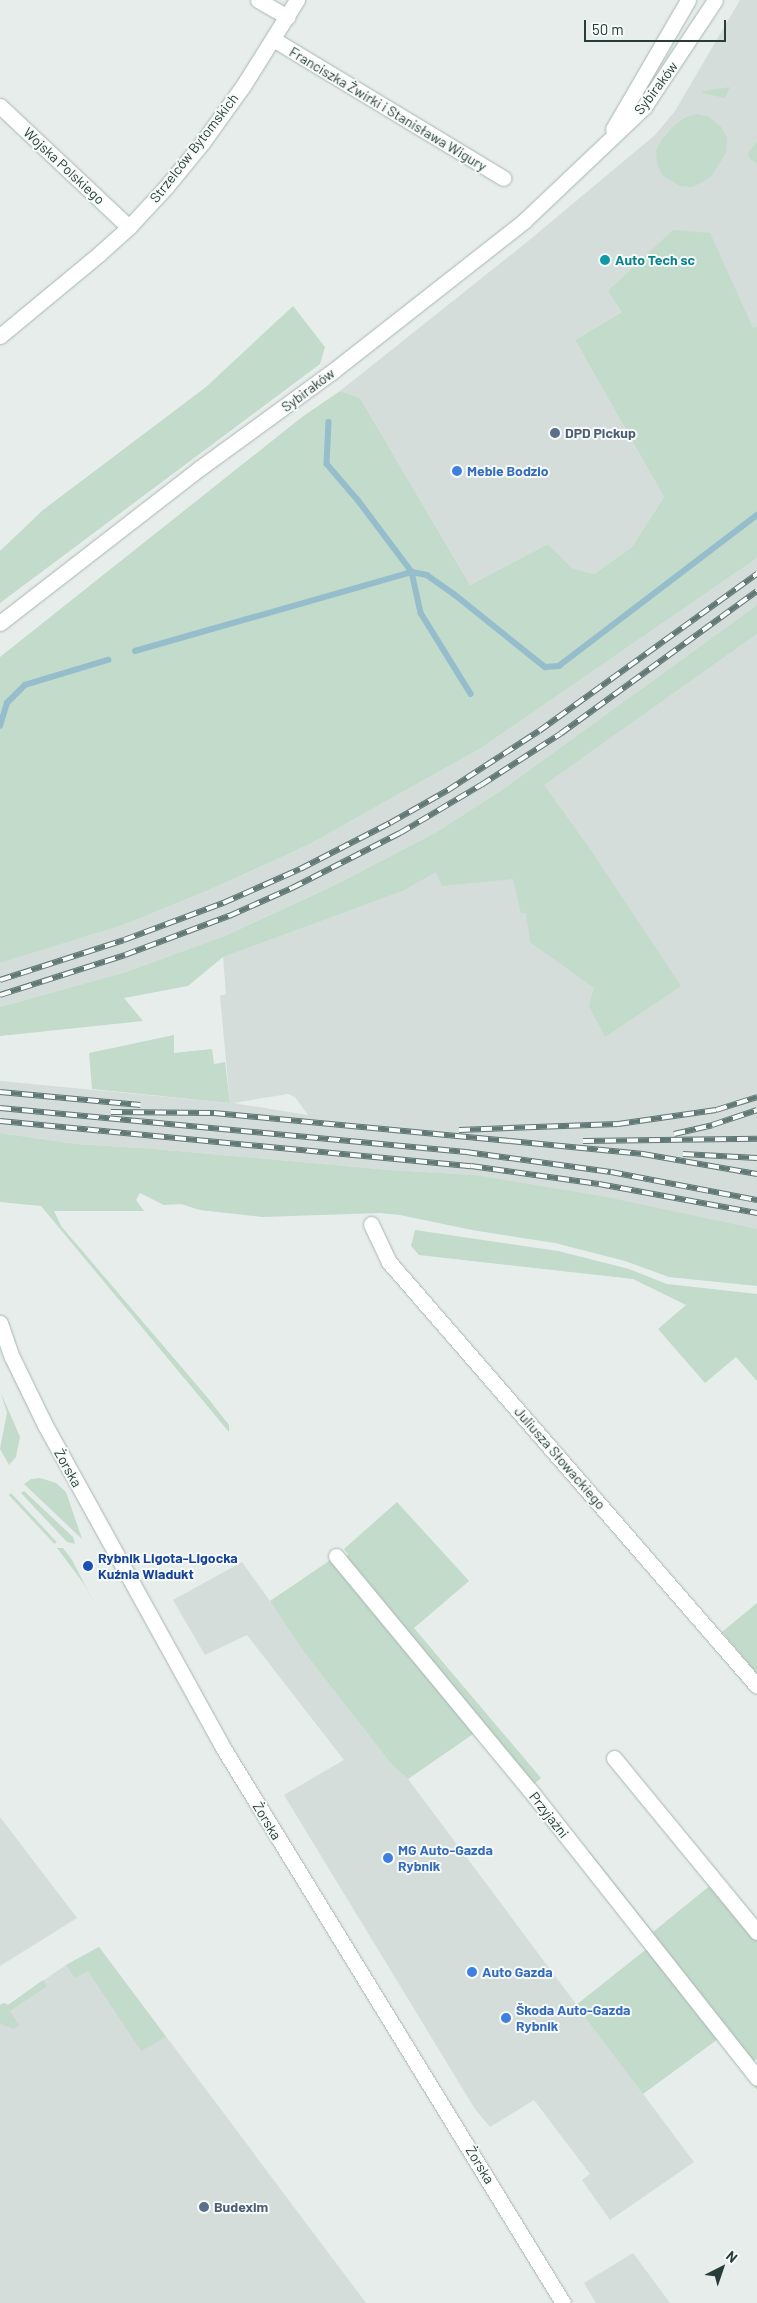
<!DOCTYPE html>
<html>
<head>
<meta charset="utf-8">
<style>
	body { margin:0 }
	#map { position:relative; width:757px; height:2303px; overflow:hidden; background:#e6edeb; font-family:Barlow,sans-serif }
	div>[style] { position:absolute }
	.built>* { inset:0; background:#d4ddda }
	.green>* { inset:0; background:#c2dbcb; transform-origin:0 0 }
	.stream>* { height:5.5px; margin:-2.75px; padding:0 2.75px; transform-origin:2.75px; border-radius:2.75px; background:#95bdcb }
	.roads { filter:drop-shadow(0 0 1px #a9b5b2) drop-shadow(0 0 1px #a9b5b2) }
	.street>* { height:15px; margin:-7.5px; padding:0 7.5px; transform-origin:7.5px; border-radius:7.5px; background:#fff }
	.secondary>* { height:15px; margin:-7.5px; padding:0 7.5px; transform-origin:7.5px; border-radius:7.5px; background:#fff }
	.rail>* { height:5.5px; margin-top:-2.75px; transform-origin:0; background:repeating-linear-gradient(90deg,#f6faf8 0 11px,#627875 0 22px); box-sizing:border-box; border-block:1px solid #627875 }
	.dots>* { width:14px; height:14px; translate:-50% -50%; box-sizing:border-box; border:2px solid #f6faf8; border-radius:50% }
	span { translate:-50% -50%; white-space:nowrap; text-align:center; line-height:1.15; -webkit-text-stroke:4px #f6faf8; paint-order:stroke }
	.street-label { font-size:14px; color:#273d39 }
	.culture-label { font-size:14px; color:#0d838f; font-weight:700 }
	.left { translate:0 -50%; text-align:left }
	.service-label { font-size:14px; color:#4e5e75; font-weight:700 }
	.shop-label { font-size:14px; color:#366cbe; font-weight:700 }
	.transit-label { font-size:14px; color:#164399; font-weight:700 }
	.north { position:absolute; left:697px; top:2243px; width:50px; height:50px; -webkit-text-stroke:4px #f6faf8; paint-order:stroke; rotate:41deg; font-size:14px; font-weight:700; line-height:20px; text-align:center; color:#273d39 }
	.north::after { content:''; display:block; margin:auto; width:18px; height:22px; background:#273d39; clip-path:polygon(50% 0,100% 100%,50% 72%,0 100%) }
	.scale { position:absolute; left:584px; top:20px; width:142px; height:22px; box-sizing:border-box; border:2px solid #273d39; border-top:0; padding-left:6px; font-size:15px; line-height:18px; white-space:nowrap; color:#273d39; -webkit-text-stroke:4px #f6faf8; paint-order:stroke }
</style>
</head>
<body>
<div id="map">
	<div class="built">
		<i style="clip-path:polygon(740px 0,757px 0,757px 326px,753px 328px,622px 312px,575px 340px,664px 497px,632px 547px,594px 574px,572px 568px,548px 544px,470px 585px,360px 398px,340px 391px,527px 242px,655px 135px,675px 111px)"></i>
		<i style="clip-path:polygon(757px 558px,757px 605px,502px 790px,435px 833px,333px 886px,227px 935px,126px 972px,0 1007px,0 963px,123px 925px,209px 890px,308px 845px,481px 748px)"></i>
		<i style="clip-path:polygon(evenodd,757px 634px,757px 1229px,475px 1175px,390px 1170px,155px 1149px,77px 1144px,0 1133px,0 1081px,230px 1103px,220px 996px,226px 994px,223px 957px,403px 891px,554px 801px,543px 785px,757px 634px,288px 1094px,295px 1097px,308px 1115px,233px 1103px,288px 1094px)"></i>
		<i style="clip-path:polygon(242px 1562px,289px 1628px,304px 1652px,392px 1765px,408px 1779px,694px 2162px,610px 2220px,582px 2180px,590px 2174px,534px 2100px,490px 2127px,475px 2109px,284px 1795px,344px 1760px,247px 1635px,205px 1655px,173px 1600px)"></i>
		<i style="clip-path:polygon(0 1817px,77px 1918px,0 1966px)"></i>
		<i style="clip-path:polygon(99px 1947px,366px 2303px,0 2303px,0 2005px,4px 2003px,8px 2005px,66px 1965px)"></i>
		<i style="clip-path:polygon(633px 2253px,670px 2303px,596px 2303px,584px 2283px)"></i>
	</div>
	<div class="green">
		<i style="clip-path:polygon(730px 87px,725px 98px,702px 93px,703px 91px)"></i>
		<i style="clip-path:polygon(698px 114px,709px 117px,722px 128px,727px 138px,726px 153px,712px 175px,703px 182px,692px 187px,680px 186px,662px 175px,657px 163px,656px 151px,662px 139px,677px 123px,686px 117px)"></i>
		<i style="clip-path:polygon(757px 141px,757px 163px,750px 159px,748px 154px)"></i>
		<i style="clip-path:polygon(673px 230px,710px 233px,753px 328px,757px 326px,757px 558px,481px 748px,308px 845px,209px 890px,123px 925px,0 963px,0 657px,302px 417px,340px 391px,360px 398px,470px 585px,548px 544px,572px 568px,594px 574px,632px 547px,664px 497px,575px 340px,622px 312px,608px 291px)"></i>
		<i style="clip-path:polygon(293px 306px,325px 347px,320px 364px,0 603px,0 551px,43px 510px,206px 387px)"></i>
		<i style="clip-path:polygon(757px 605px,757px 634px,544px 785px,590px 849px,681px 986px,605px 1037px,589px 1006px,594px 988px,530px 942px,526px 913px,521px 913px,513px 879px,442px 886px,436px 872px,403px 891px,223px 957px,188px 986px,124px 998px,143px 1021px,0 1036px,0 1007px,126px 972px,227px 935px,333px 886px,435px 833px,502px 790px)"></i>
		<i style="clip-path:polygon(174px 1035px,174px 1053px,212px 1049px,214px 1064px,225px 1062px,230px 1103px,92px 1089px,89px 1053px)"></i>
		<i style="clip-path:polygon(0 1133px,77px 1144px,155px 1149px,390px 1170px,475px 1175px,606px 1197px,757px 1229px,757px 1286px,669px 1277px,625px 1261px,555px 1243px,472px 1230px,400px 1215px,380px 1213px,262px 1217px,200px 1210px,181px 1204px,164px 1205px,140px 1193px,136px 1200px,144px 1211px,54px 1211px,61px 1226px,207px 1397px,229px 1425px,229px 1432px,41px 1206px,0 1202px)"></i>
		<i style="clip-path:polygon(415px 1230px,558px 1251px,629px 1269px,667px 1284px,757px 1294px,757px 1381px,736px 1357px,705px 1383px,658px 1329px,686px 1305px,633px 1279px,419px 1255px,411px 1246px)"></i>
		<i style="clip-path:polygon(1px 1393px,20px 1437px,16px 1457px,9px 1465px,0 1449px,7px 1413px)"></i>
		<i style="clip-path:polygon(40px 1478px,56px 1483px,66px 1492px,82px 1539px,24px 1484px,31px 1479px)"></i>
		<i style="clip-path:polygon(24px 1491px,73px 1537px,75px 1544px,67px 1542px,21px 1493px)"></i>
		<i style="left:11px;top:1493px;width:67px;height:3px;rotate:47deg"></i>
		<i style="clip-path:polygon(397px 1502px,469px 1581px,414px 1628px,541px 1778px,533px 1785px,345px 1559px,348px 1554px,344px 1549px)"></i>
		<i style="clip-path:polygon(57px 1548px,63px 1548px,72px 1560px,96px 1606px,84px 1584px)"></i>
		<i style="clip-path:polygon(332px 1559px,476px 1732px,408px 1779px,392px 1765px,304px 1652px,270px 1601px)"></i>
		<i style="clip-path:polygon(757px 1603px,757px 1674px,722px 1632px)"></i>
		<i style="clip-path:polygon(584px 1850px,589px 1851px,653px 1932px,712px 1884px,757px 1941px,757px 2059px,750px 2063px)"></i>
		<i style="clip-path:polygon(99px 1947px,166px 2037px,141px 2051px,88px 1971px,75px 1978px,66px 1965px)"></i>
		<i style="clip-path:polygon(649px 1947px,757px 2086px,757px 2090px,718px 2039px,643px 2094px,576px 2005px)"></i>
		<i style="clip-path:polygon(43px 1980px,47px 1986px,10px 2011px,19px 2025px,14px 2029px,0 2024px,0 2005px,4px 2003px,8px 2005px)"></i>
	</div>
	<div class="stream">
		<i style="left:329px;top:422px;width:42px;rotate:92.7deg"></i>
		<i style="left:327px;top:464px;width:48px;rotate:49.3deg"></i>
		<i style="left:358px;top:500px;width:90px;rotate:53.1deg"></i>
		<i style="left:412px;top:572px;width:42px;rotate:77.6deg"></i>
		<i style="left:421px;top:613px;width:95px;rotate:58.3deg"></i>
		<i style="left:135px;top:651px;width:288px;rotate:-15.9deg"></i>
		<i style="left:412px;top:572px;width:15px;rotate:11deg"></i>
		<i style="left:427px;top:575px;width:33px;rotate:35deg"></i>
		<i style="left:454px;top:594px;width:117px;rotate:38.7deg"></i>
		<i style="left:545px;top:667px;width:14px;rotate:-4deg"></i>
		<i style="left:559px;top:666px;width:249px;rotate:-37.3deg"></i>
		<i style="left:0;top:726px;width:24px;rotate:-73deg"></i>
		<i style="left:7px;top:703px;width:25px;rotate:-45deg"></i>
		<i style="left:25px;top:685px;width:87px;rotate:-16.8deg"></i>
	</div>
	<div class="roads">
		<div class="street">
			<i style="left:258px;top:0;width:34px;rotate:30deg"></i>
			<i style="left:273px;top:39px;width:269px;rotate:31.1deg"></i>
			<i style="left:0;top:106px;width:177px;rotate:43.2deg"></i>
			<i style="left:0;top:336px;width:129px;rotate:-39.6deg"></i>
			<i style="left:99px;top:254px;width:40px;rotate:-42deg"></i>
			<i style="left:129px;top:227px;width:54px;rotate:-47.2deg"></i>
			<i style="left:166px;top:187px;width:57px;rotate:-50.7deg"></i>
			<i style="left:202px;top:143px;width:70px;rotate:-54.3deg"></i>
			<i style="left:243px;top:86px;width:102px;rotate:-57.9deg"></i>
			<i style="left:371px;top:1224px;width:42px;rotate:64.7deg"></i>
			<i style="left:389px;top:1262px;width:561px;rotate:49.04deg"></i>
			<i style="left:336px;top:1556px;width:303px;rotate:50.4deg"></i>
			<i style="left:529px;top:1789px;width:368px;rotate:51.7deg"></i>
			<i style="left:614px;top:1758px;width:225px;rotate:50.6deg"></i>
		</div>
		<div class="secondary">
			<i style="left:613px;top:129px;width:149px;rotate:-59.8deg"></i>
			<i style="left:0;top:623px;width:253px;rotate:-37.8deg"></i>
			<i style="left:200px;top:468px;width:165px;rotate:-36.1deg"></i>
			<i style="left:333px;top:371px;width:243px;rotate:-38.1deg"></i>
			<i style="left:524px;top:221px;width:166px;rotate:-43.5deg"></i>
			<i style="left:644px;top:107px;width:128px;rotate:-56.4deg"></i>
			<i style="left:0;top:1323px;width:36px;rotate:71deg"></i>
			<i style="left:12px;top:1357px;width:76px;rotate:64.1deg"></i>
			<i style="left:45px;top:1425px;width:367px;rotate:61.1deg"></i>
			<i style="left:222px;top:1746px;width:653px;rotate:58.52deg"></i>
		</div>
	</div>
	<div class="rail">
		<i style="left:0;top:980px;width:130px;rotate:-17.9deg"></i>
		<i style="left:124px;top:940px;width:106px;rotate:-20.5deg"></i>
		<i style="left:223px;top:903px;width:84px;rotate:-23.8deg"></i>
		<i style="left:300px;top:869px;width:101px;rotate:-27.1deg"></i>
		<i style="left:390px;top:823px;width:67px;rotate:-29.6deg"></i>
		<i style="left:448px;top:790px;width:108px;rotate:-33deg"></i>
		<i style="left:539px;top:731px;width:269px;rotate:-35.8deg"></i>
		<i style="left:0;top:995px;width:131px;rotate:-17.7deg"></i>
		<i style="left:125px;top:955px;width:111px;rotate:-20.6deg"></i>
		<i style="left:229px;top:916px;width:69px;rotate:-24deg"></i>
		<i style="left:292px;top:888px;width:121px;rotate:-27deg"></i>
		<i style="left:400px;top:833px;width:94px;rotate:-30.7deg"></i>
		<i style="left:481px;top:785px;width:94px;rotate:-32.8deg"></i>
		<i style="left:560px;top:734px;width:243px;rotate:-36deg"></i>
		<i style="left:0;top:1092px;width:141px;rotate:5.3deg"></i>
		<i style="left:0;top:1108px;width:468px;rotate:5.4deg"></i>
		<i style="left:466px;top:1152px;width:146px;rotate:7.9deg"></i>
		<i style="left:611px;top:1172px;width:149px;rotate:10.9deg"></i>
		<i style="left:111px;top:1112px;width:103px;rotate:0.6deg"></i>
		<i style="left:214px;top:1113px;width:297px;rotate:5.4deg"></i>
		<i style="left:510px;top:1141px;width:134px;rotate:5.6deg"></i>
		<i style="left:643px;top:1154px;width:116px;rotate:10deg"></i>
		<i style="left:0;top:1121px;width:473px;rotate:5.5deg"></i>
		<i style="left:471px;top:1166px;width:129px;rotate:8deg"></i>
		<i style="left:599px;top:1184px;width:161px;rotate:10.4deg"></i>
		<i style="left:459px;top:1130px;width:159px;rotate:-2.2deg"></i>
		<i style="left:618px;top:1124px;width:99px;rotate:-8.1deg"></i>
		<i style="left:716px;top:1110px;width:43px;rotate:-17.6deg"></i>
		<i style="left:674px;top:1134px;width:39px;rotate:-13deg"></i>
		<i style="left:712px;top:1125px;width:47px;rotate:-18.4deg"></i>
		<i style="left:583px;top:1141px;width:174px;rotate:-0.7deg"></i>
		<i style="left:683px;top:1154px;width:74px;rotate:3.1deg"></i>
	</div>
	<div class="dots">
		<i style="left:605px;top:260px;background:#0f9aa8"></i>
		<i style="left:555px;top:433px;background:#5c6f8a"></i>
		<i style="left:457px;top:471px;background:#3f7fe0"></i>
		<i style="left:88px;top:1566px;background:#1a4fb4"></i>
		<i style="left:388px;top:1858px;background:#3f7fe0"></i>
		<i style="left:472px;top:1972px;background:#3f7fe0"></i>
		<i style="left:506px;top:2018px;background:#3f7fe0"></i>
		<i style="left:204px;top:2207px;background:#5c6f8a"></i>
	</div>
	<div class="street-label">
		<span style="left:656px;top:88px;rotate:-53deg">Sybiraków</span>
		<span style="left:388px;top:109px;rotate:31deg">Franciszka Żwirki i Stanisława Wigury</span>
		<span style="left:194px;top:148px;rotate:-52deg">Strzelców Bytomskich</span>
		<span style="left:64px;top:166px;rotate:43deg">Wojska Polskiego</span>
		<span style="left:308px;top:390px;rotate:-37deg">Sybiraków</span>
		<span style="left:560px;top:1458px;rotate:49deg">Juliusza Słowackiego</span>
		<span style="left:68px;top:1468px;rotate:61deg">Żorska</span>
		<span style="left:549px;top:1815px;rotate:52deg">Przyjaźni</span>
		<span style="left:267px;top:1821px;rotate:59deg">Żorska</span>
		<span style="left:480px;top:2165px;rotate:59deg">Żorska</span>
	</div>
	<div class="culture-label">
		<span class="left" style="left:615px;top:260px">Auto Tech sc</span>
	</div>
	<div class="service-label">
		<span class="left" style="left:565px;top:433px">DPD Pickup</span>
		<span class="left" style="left:214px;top:2207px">Budexim</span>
	</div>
	<div class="shop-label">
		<span class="left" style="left:467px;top:471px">Meble Bodzio</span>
		<span class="left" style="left:398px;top:1858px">MG Auto-Gazda<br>Rybnik</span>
		<span class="left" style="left:482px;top:1972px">Auto Gazda</span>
		<span class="left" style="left:516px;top:2018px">Škoda Auto-Gazda<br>Rybnik</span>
	</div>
	<div class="transit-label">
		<span class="left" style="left:98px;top:1566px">Rybnik Ligota-Ligocka<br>Kuźnia Wiadukt</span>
	</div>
	<div class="north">N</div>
	<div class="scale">50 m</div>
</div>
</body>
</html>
